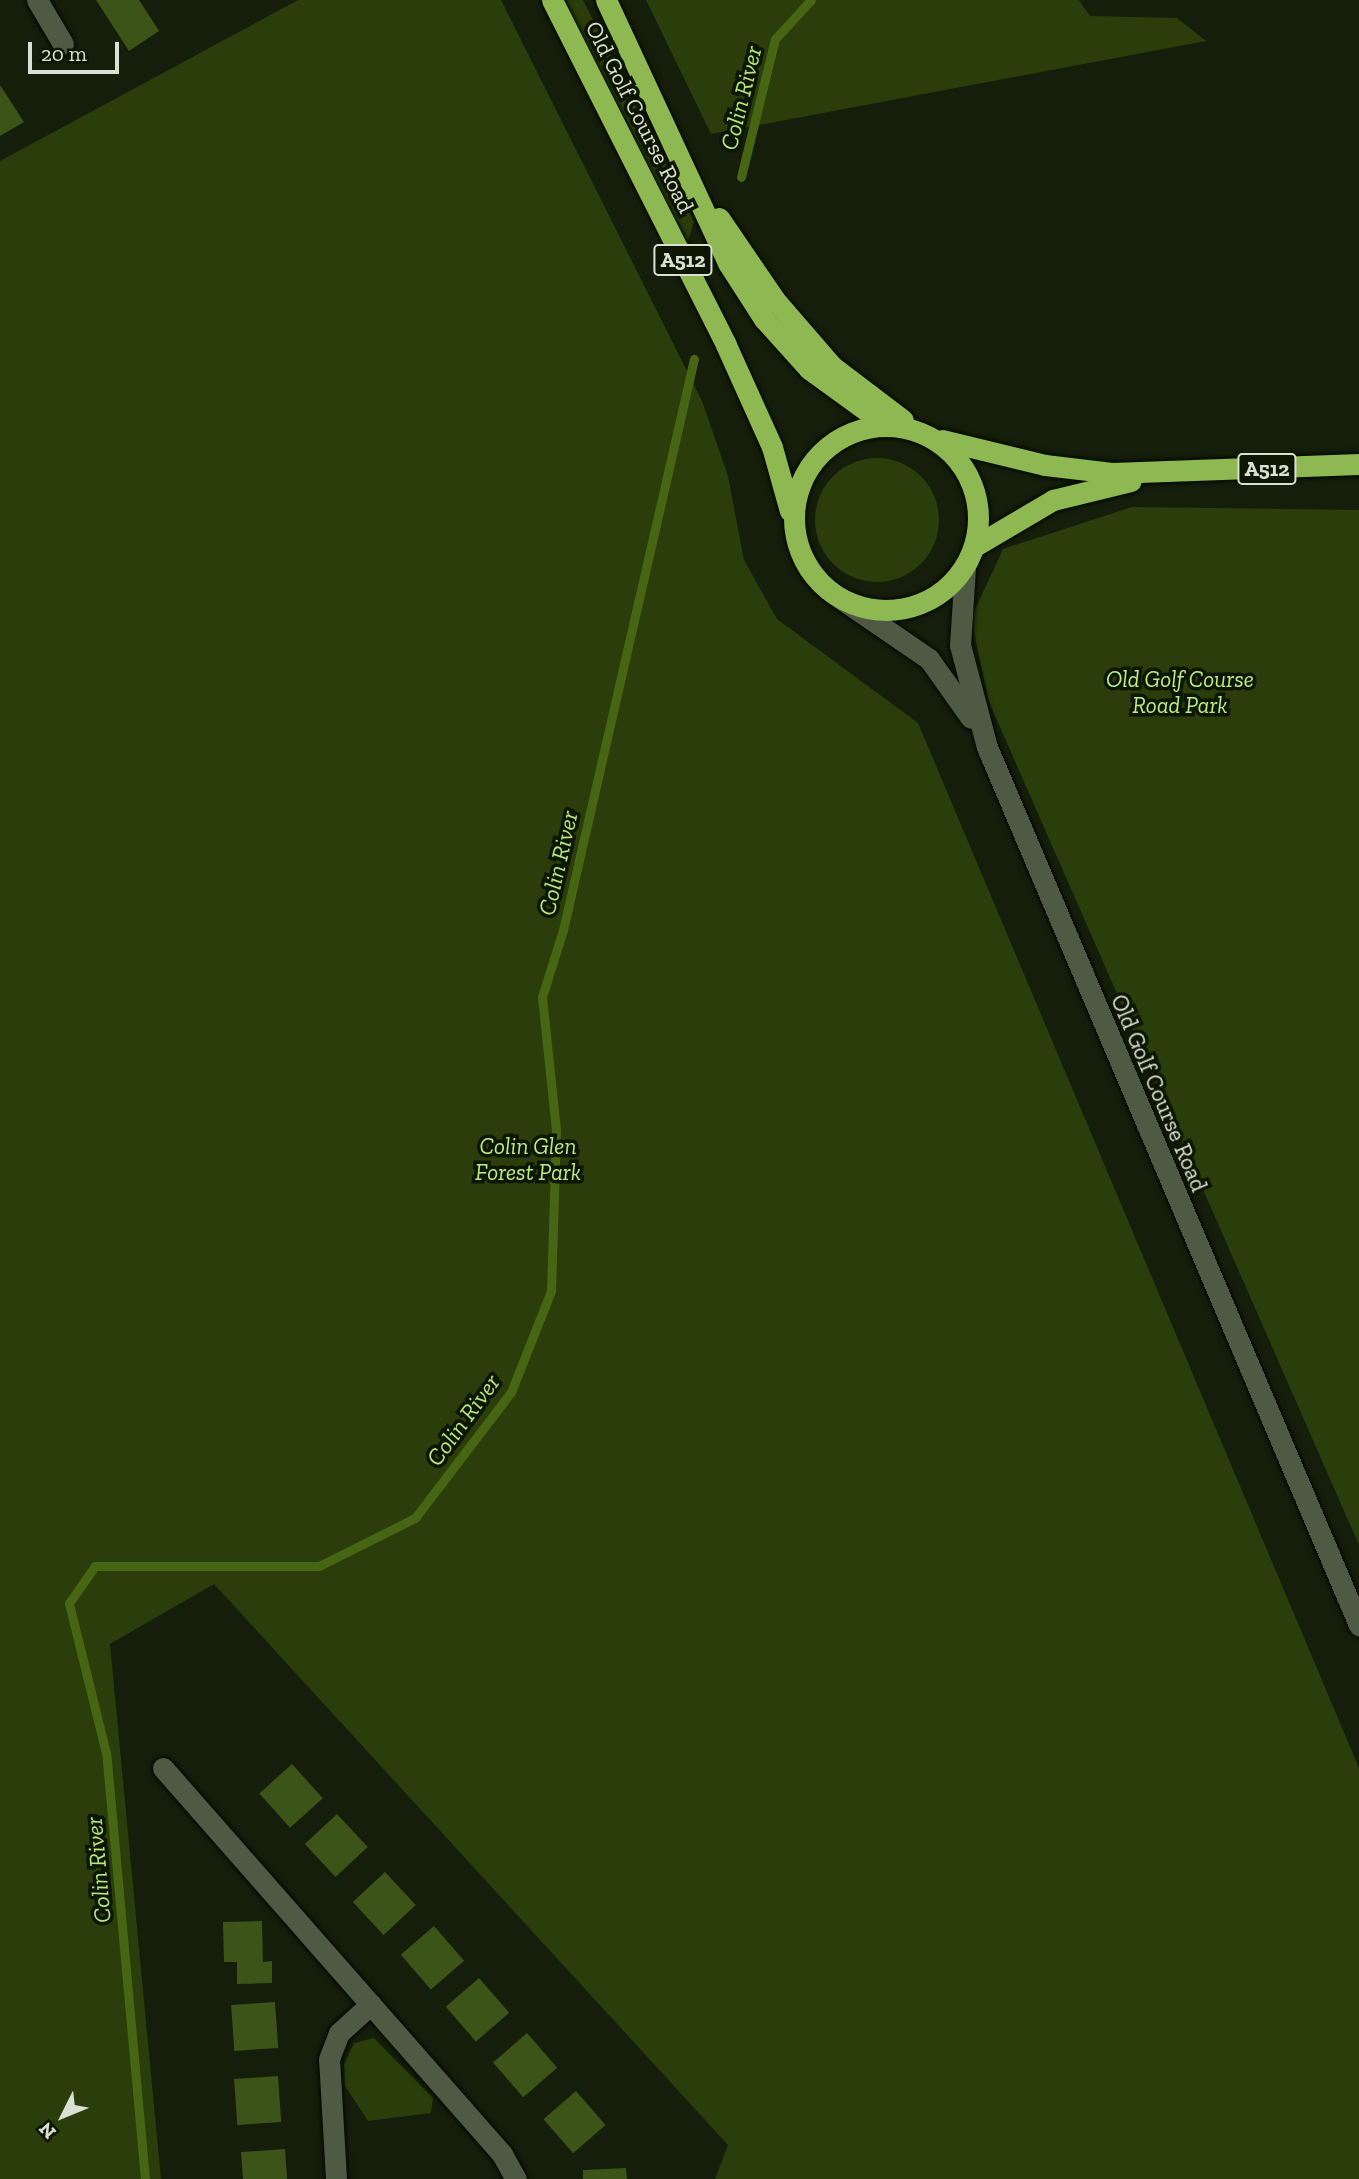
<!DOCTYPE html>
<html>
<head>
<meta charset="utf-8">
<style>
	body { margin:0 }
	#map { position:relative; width:1359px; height:2179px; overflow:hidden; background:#151e0b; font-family:"Zilla Slab",serif }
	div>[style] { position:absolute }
	.green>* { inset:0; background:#2a3d0b }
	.round { border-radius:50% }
	.stream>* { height:9px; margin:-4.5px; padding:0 4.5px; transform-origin:4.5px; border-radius:4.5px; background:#476614 }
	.building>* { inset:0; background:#3c5418; transform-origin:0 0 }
	.roads { filter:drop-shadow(0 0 2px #030800) drop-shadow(0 0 2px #030800) }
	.street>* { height:21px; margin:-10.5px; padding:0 10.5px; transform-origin:10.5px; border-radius:10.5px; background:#4f5a44 }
	.secondary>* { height:21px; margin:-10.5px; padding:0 10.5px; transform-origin:10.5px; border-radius:10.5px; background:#4f5a44 }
	.highway>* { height:21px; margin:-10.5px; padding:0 10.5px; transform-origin:10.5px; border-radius:10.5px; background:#8db852 }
	.highway>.ring { margin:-10.5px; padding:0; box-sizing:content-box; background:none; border:21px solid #8db852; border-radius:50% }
	span { translate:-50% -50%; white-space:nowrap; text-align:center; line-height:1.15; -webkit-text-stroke:7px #0d1503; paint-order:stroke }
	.shield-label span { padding:2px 5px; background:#0d1503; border:2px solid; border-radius:5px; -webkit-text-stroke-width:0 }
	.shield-label { font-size:21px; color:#dae0d4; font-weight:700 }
	.street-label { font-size:23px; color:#dae0d4 }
	.park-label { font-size:23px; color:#bceb81; font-style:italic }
	.water-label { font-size:24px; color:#b6e57c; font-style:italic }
	.north { position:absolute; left:28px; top:2081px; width:70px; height:70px; -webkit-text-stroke:5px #0d1503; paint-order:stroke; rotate:227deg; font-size:19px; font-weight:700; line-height:28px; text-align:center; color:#dae0d4 }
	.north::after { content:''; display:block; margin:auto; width:24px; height:32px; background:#dae0d4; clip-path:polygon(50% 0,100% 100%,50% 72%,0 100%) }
	.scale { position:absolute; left:28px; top:42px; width:91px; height:32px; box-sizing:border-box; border:4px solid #dae0d4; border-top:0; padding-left:9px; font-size:21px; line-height:24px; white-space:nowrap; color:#dae0d4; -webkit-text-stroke:5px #0d1503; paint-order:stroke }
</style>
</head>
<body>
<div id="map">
	<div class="green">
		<i style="clip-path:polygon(298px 0,501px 0,702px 401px,728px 476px,744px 560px,777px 619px,918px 723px,1359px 1768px,1359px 2179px,715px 2179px,728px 2145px,214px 1584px,110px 1644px,161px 2179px,0 2179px,0 161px)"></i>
		<i style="clip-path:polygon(561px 0,583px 0,694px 221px,687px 245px)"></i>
		<i style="clip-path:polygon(646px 0,1079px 0,1090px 16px,1177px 18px,1206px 41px,711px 134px)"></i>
		<i class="round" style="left:815px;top:458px;width:124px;height:124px"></i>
		<i style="clip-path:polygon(1132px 507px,1359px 510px,1359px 1545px,989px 702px,971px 618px,1003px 549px)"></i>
		<i style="clip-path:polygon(374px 2038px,433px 2098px,431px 2113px,368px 2121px,345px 2086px,344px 2064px,354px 2043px)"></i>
	</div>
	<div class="stream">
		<i style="left:741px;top:177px;width:142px;rotate:-76.2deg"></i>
		<i style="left:775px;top:39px;width:53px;rotate:-47.3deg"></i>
		<i style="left:145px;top:2179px;width:428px;rotate:-95.2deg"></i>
		<i style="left:106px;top:1753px;width:154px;rotate:-103.9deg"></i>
		<i style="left:69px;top:1603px;width:45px;rotate:-54.9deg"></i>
		<i style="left:95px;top:1566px;width:224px"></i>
		<i style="left:319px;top:1566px;width:107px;rotate:-26.6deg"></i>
		<i style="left:415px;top:1518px;width:158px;rotate:-52.7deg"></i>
		<i style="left:511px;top:1392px;width:109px;rotate:-68.4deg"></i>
		<i style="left:551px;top:1291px;width:161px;rotate:-88.2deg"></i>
		<i style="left:556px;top:1130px;width:134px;rotate:-96deg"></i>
		<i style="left:542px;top:997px;width:70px;rotate:-72.6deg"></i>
		<i style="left:563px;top:930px;width:586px;rotate:-77.08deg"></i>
	</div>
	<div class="building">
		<i style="clip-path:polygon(96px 0,139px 0,159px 31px,129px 51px)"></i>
		<i style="clip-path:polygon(0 85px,24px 122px,0 136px)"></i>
		<i style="left:292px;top:1764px;width:46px;height:44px;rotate:48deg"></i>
		<i style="left:337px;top:1814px;width:45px;height:44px;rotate:47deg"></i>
		<i style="left:385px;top:1872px;width:45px;height:44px;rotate:47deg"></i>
		<i style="clip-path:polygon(262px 1921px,263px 1962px,272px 1961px,272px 1983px,237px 1984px,237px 1962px,224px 1962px,223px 1922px)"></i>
		<i style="left:434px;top:1926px;width:46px;height:44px;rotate:49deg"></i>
		<i style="left:479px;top:1978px;width:46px;height:44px;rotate:49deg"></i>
		<i style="left:275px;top:2002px;width:46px;height:44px;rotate:86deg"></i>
		<i style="left:527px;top:2033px;width:46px;height:45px;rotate:49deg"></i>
		<i style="left:278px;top:2076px;width:46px;height:44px;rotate:86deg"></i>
		<i style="left:576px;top:2091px;width:45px;height:43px;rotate:49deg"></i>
		<i style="left:285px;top:2149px;width:30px;height:44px;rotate:86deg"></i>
		<i style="clip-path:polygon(626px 2168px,627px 2179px,583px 2179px,583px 2170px)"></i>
	</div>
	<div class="roads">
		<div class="street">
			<i style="left:37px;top:0;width:51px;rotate:59.4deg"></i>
			<i style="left:163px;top:1768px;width:514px;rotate:48.71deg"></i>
			<i style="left:502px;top:2154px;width:29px;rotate:61deg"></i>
			<i style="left:336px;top:2179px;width:120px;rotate:-93.3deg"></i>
			<i style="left:329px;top:2059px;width:28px;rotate:-69deg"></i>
			<i style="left:339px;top:2033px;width:43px;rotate:-42.2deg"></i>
		</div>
		<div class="secondary">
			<i style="left:965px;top:568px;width:77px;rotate:93.7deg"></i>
			<i style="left:960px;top:645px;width:106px;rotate:75.2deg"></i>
			<i style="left:987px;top:747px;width:954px;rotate:67.04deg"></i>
			<i style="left:840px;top:598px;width:108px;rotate:34.4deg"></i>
			<i style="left:929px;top:659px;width:72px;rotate:54.6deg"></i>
		</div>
		<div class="highway">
			<i style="left:552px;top:0;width:386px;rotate:63.2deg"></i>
			<i style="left:726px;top:345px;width:112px;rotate:65.7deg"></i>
			<i style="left:772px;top:447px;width:66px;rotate:74.3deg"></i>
			<i style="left:606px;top:0;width:290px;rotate:65.1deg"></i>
			<i style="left:728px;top:263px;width:67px;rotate:57.3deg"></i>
			<i style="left:764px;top:319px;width:67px;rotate:48deg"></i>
			<i style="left:809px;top:369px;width:95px;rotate:36deg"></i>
			<i style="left:719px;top:218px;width:99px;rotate:55.7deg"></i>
			<i style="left:775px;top:300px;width:87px;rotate:49.2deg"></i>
			<i style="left:832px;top:366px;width:89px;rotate:37.3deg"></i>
			<i class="ring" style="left:794px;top:426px;width:163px;height:163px"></i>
			<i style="left:942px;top:440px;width:106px;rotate:13.6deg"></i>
			<i style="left:1045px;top:465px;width:67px;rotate:6.8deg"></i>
			<i style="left:1112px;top:473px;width:247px;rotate:-2.1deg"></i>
			<i style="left:975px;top:546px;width:91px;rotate:-30.5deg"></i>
			<i style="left:1053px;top:500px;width:80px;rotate:-13.7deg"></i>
		</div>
	</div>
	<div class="shield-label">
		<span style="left:683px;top:260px">A512</span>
		<span style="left:1267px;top:469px">A512</span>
	</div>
	<div class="street-label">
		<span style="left:640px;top:117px;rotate:63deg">Old Golf Course Road</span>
		<span style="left:1159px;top:1093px;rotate:67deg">Old Golf Course Road</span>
	</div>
	<div class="park-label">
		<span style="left:1180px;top:692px">Old Golf Course<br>Road Park</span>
		<span style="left:528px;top:1159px">Colin Glen<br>Forest Park</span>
	</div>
	<div class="water-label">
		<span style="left:741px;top:98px;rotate:-76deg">Colin River</span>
		<span style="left:558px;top:863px;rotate:-77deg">Colin River</span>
		<span style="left:463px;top:1420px;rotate:-54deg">Colin River</span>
		<span style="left:98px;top:1870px;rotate:-95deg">Colin River</span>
	</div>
	<div class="north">N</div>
	<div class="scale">20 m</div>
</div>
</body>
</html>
